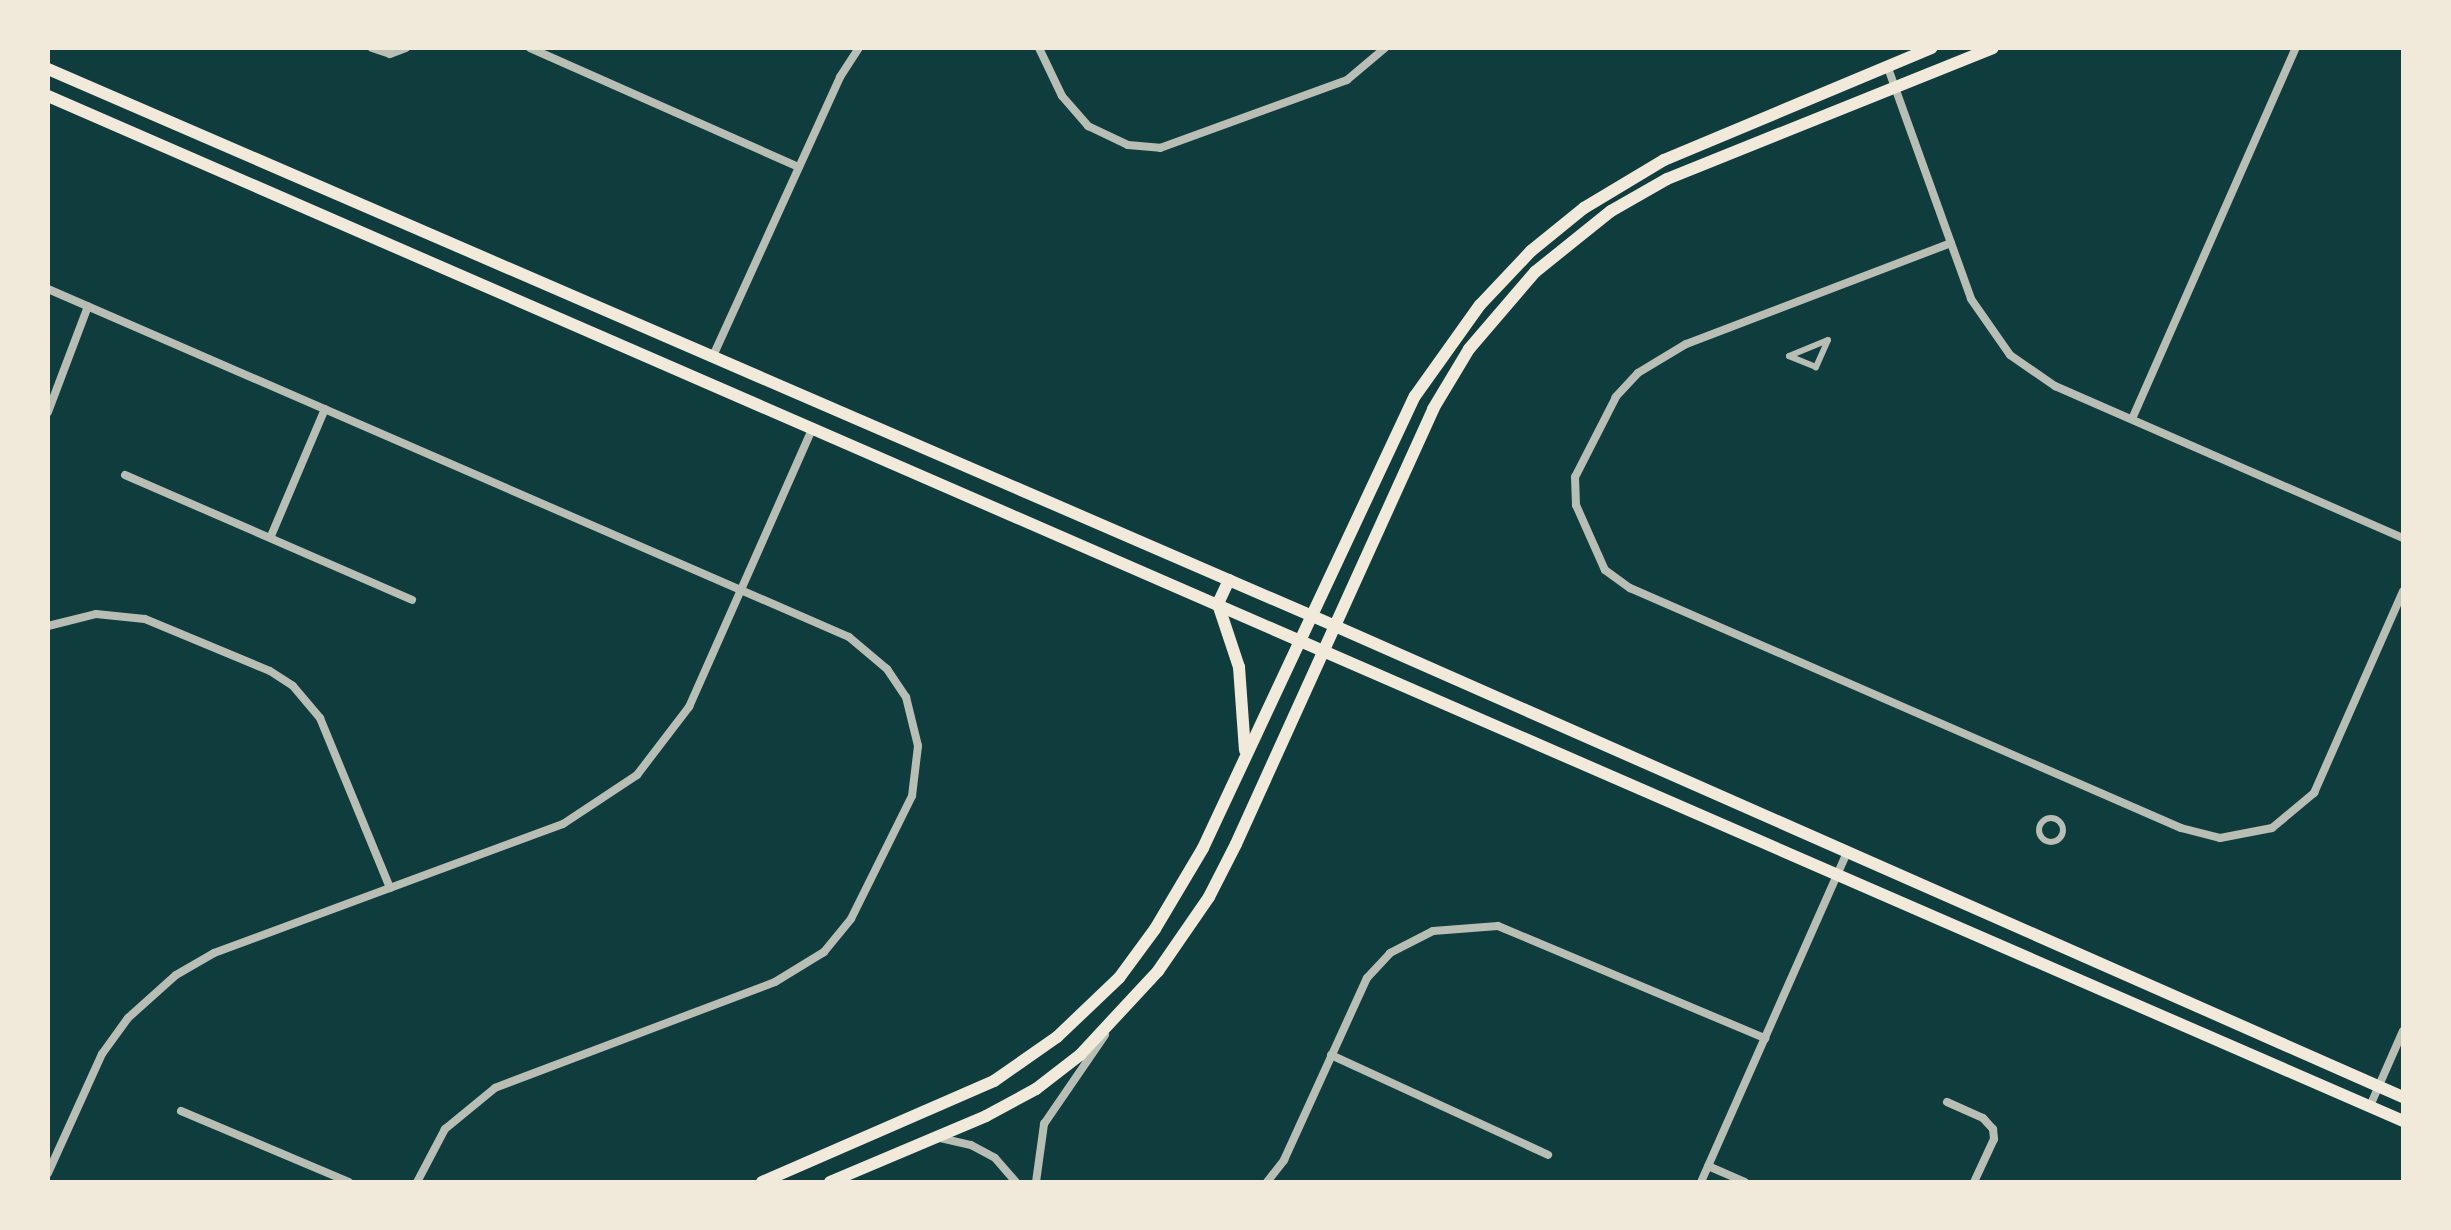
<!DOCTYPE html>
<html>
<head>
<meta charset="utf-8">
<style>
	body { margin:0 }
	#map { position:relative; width:2451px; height:1230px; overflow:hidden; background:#0f3d3e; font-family:"Titillium Web",sans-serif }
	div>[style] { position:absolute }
	.pedestrian>* { height:6px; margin:-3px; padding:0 3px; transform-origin:3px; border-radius:3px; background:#b8beb3 }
	.pedestrian>.ring { margin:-3px; padding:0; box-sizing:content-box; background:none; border:6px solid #b8beb3; border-radius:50% }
	.minor>* { height:8px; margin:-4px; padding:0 4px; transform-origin:4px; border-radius:4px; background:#b8beb3 }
	.secondary>* { height:12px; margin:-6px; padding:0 6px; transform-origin:6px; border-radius:6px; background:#f1e9da }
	span { translate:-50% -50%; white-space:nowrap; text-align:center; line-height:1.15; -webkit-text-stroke:7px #f1e9da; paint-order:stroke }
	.frame { position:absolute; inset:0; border:50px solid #f1e9da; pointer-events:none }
</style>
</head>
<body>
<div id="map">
	<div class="pedestrian">
		<i style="left:1828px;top:340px;width:30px;rotate:114deg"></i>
		<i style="left:1816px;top:367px;width:29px;rotate:-158deg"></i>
		<i style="left:1789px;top:356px;width:42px;rotate:-22.3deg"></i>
		<i class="ring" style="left:2039px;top:818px;width:18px;height:18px"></i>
	</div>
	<div class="minor">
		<i style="left:372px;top:48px;width:19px;rotate:18deg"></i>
		<i style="left:390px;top:54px;width:17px;rotate:-21deg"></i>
		<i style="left:530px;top:48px;width:294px;rotate:23.9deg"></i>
		<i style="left:1039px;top:48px;width:53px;rotate:64.4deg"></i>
		<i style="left:1062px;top:96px;width:40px;rotate:49deg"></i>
		<i style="left:1088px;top:126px;width:44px;rotate:25.4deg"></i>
		<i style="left:1128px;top:145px;width:32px;rotate:5deg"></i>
		<i style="left:1160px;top:148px;width:199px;rotate:-20deg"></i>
		<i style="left:1347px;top:80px;width:50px;rotate:-40.1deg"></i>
		<i style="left:1888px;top:68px;width:245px;rotate:70.2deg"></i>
		<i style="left:1971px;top:299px;width:68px;rotate:55.1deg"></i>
		<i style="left:2010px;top:355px;width:55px;rotate:34.6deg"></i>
		<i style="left:2055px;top:386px;width:380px;rotate:23.6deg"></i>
		<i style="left:1951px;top:243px;width:284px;rotate:159.1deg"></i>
		<i style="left:1686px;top:344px;width:56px;rotate:148.9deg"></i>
		<i style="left:1638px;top:373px;width:33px;rotate:133deg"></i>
		<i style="left:1616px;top:397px;width:90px;rotate:117.1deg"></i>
		<i style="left:1575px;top:477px;width:28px;rotate:88deg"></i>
		<i style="left:1576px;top:505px;width:71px;rotate:66deg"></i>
		<i style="left:1605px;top:570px;width:31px;rotate:36deg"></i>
		<i style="left:1630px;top:588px;width:601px;rotate:23.54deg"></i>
		<i style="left:2181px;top:828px;width:40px;rotate:14.4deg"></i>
		<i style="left:2220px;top:838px;width:53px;rotate:-10.9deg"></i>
		<i style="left:2272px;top:828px;width:55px;rotate:-39.8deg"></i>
		<i style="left:2314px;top:793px;width:221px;rotate:-66.2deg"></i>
		<i style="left:48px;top:289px;width:873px;rotate:23.48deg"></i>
		<i style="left:849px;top:637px;width:50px;rotate:40.1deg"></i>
		<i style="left:887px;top:669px;width:34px;rotate:56deg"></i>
		<i style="left:906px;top:697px;width:50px;rotate:76.2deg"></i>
		<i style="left:918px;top:746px;width:50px;rotate:96.8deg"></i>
		<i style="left:912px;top:796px;width:137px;rotate:116.4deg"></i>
		<i style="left:851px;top:919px;width:43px;rotate:129.3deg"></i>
		<i style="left:824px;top:952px;width:57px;rotate:148.5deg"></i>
		<i style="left:775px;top:982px;width:299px;rotate:159.3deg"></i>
		<i style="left:495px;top:1088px;width:65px;rotate:140.6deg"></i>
		<i style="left:445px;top:1129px;width:60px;rotate:117.8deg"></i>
		<i style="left:713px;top:356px;width:307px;rotate:-65.5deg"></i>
		<i style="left:840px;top:77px;width:35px;rotate:-57deg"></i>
		<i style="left:48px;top:412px;width:113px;rotate:-69.3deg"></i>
		<i style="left:2132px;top:419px;width:406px;rotate:-66.2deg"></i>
		<i style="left:125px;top:475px;width:313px;rotate:23.5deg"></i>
		<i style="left:271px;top:536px;width:138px;rotate:-67deg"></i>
		<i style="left:48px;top:626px;width:49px;rotate:-14deg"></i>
		<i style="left:96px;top:614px;width:49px;rotate:5.8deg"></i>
		<i style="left:145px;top:619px;width:135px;rotate:22.6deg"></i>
		<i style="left:270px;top:671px;width:27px;rotate:33deg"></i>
		<i style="left:293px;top:686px;width:42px;rotate:49.8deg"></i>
		<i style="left:320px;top:718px;width:184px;rotate:67.6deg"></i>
		<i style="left:1331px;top:1055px;width:239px;rotate:24.7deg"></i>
		<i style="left:1947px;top:1102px;width:39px;rotate:24deg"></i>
		<i style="left:1983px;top:1118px;width:15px;rotate:48deg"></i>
		<i style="left:1993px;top:1129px;width:10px;rotate:84deg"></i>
		<i style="left:1994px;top:1139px;width:47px;rotate:114.9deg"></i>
		<i style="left:2370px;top:1106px;width:82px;rotate:-66.3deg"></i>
		<i style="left:181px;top:1111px;width:182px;rotate:22.9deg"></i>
		<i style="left:936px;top:1137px;width:36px;rotate:13deg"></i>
		<i style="left:971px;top:1145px;width:27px;rotate:28deg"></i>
		<i style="left:995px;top:1158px;width:32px;rotate:49deg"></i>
		<i style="left:1708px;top:1166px;width:40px;rotate:23.4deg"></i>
		<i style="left:48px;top:1173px;width:131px;rotate:-65.6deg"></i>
		<i style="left:102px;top:1054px;width:44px;rotate:-54.2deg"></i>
		<i style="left:128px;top:1018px;width:64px;rotate:-41.9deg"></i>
		<i style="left:176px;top:975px;width:44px;rotate:-30.1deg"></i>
		<i style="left:214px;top:953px;width:372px;rotate:-20.3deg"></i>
		<i style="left:563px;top:824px;width:89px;rotate:-33.5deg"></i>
		<i style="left:637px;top:775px;width:86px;rotate:-52.6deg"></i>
		<i style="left:689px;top:707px;width:306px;rotate:-66.1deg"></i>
		<i style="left:1036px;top:1182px;width:59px;rotate:-82.1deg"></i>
		<i style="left:1044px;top:1124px;width:108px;rotate:-55.6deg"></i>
		<i style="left:1267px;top:1182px;width:28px;rotate:-52deg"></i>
		<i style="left:1284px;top:1160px;width:200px;rotate:-65.5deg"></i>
		<i style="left:1367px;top:978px;width:34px;rotate:-47deg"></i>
		<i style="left:1390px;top:953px;width:48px;rotate:-27.1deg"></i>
		<i style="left:1433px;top:931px;width:65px;rotate:-4.4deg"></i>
		<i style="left:1498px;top:926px;width:290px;rotate:22.8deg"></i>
		<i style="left:1701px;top:1182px;width:361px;rotate:-66.1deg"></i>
	</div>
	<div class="secondary">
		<i style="left:48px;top:69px;width:1402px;rotate:23.4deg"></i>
		<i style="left:1335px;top:626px;width:1167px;rotate:23.8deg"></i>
		<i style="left:48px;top:96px;width:2568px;rotate:23.52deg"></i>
		<i style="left:1229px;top:580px;width:26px;rotate:115deg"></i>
		<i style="left:1218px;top:604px;width:66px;rotate:71.6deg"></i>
		<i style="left:1239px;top:667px;width:83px;rotate:85.9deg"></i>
		<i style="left:762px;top:1182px;width:253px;rotate:-23.5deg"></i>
		<i style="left:994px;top:1081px;width:77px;rotate:-34.9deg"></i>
		<i style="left:1057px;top:1037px;width:86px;rotate:-43.6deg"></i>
		<i style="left:1119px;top:978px;width:61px;rotate:-53.7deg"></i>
		<i style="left:1155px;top:929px;width:94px;rotate:-59.3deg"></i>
		<i style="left:1203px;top:848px;width:499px;rotate:-64.9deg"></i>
		<i style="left:1415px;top:396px;width:112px;rotate:-54.5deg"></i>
		<i style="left:1480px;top:305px;width:74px;rotate:-46.6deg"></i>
		<i style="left:1531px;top:251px;width:68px;rotate:-39.1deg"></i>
		<i style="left:1584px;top:208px;width:93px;rotate:-31deg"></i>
		<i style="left:1664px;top:160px;width:290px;rotate:-22.7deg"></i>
		<i style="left:830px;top:1182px;width:169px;rotate:-22.9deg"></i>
		<i style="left:986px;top:1116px;width:57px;rotate:-28.4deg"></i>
		<i style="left:1036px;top:1089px;width:56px;rotate:-37.7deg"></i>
		<i style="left:1080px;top:1055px;width:115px;rotate:-47.1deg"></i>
		<i style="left:1158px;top:971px;width:90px;rotate:-55.4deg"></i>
		<i style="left:1209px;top:897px;width:59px;rotate:-63deg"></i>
		<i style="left:1236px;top:844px;width:478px;rotate:-65.6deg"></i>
		<i style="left:1433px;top:409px;width:70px;rotate:-59deg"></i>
		<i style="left:1469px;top:349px;width:101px;rotate:-49.4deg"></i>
		<i style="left:1535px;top:272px;width:97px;rotate:-38.8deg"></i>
		<i style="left:1611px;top:211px;width:64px;rotate:-29.7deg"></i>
		<i style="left:1667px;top:179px;width:351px;rotate:-21.9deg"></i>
	</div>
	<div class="frame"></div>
</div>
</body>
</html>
